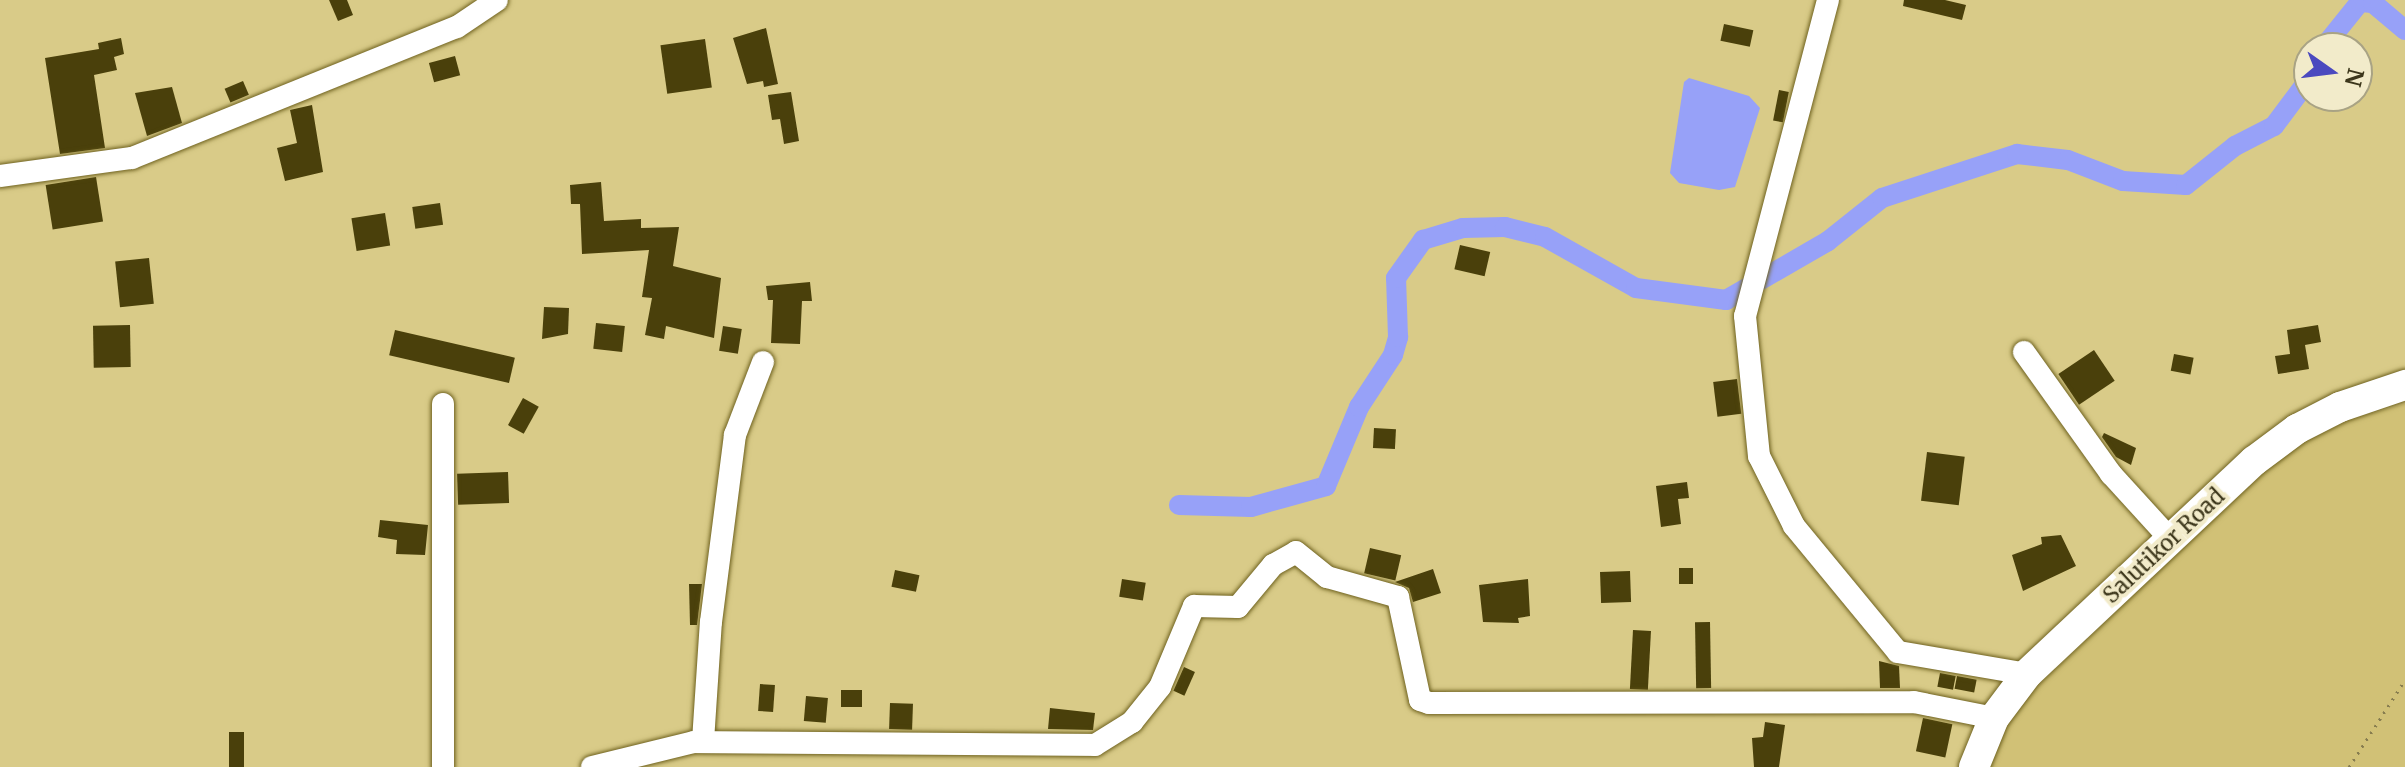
<!DOCTYPE html>
<html>
<head>
<meta charset="utf-8">
<style>
	body { margin:0 }
	#map { position:relative; width:2405px; height:767px; overflow:hidden; background:#d9cb88; font-family:Merriweather,serif }
	div>[style] { position:absolute }
	.built>* { inset:0; background:#d1c176 }
	.water>* { inset:0; background:#97a1f8 }
	.canal>* { height:20px; margin:-10px; padding:0 10px; transform-origin:10px; border-radius:10px; background:#97a1f8 }
	.building>* { inset:0; background:#4a400b; transform-origin:0 0 }
	.path>* { height:3px; margin-top:-1.5px; transform-origin:0; background:repeating-linear-gradient(90deg,#877d4f 0 2px,transparent 0 8px) }
	.roads { filter:drop-shadow(0 0 2px #6f621f) drop-shadow(0 0 2px #6f621f) }
	.minor>* { height:22px; margin:-11px; padding:0 11px; transform-origin:11px; border-radius:11px; background:#fff }
	.secondary>* { height:30px; margin:-15px; padding:0 15px; transform-origin:15px; border-radius:15px; background:#fff }
	span { translate:-50% -50%; white-space:nowrap; text-align:center; line-height:1.15; -webkit-text-stroke:8px #f2ebca; paint-order:stroke }
	.street-label { font-size:22px; color:#3c361b }
	.north { position:absolute; left:2293px; top:32px; width:80px; height:80px; box-sizing:border-box; background:#f2ebca; border:2px solid #a9a384; border-radius:50%; rotate:104deg; font-size:22px; font-weight:700; line-height:32px; text-align:center; color:#3c361b }
	.north::after { content:''; display:block; margin:auto; width:28px; height:36px; background:#4b49bf; clip-path:polygon(50% 0,100% 100%,50% 72%,0 100%) }
</style>
</head>
<body>
<div id="map">
	<div class="built">
		<i style="clip-path:polygon(2405px 404px,2405px 767px,1981px 767px,1999px 723px,2284px 453px,2340px 422px)"></i>
	</div>
	<div class="water">
		<i style="clip-path:polygon(1689px 78px,1749px 96px,1760px 108px,1735px 187px,1719px 190px,1679px 183px,1670px 173px,1684px 82px)"></i>
	</div>
	<div class="canal">
		<i style="left:2323px;top:48px;width:59px;rotate:-51.2deg"></i>
		<i style="left:2360px;top:2px;width:13px;rotate:4deg"></i>
		<i style="left:2373px;top:3px;width:42px;rotate:40.2deg"></i>
		<i style="left:1179px;top:505px;width:72px;rotate:1.6deg"></i>
		<i style="left:1251px;top:507px;width:78px;rotate:-15.6deg"></i>
		<i style="left:1326px;top:486px;width:86px;rotate:-67.3deg"></i>
		<i style="left:1359px;top:407px;width:62px;rotate:-56.8deg"></i>
		<i style="left:1393px;top:355px;width:19px;rotate:-74deg"></i>
		<i style="left:1398px;top:337px;width:59px;rotate:-91.9deg"></i>
		<i style="left:1396px;top:278px;width:47px;rotate:-54.6deg"></i>
		<i style="left:1423px;top:240px;width:42px;rotate:-16.7deg"></i>
		<i style="left:1463px;top:228px;width:42px;rotate:-1.4deg"></i>
		<i style="left:1505px;top:227px;width:41px;rotate:14deg"></i>
		<i style="left:1545px;top:237px;width:104px;rotate:29.3deg"></i>
		<i style="left:1636px;top:288px;width:91px;rotate:7.6deg"></i>
		<i style="left:1726px;top:300px;width:118px;rotate:-30deg"></i>
		<i style="left:1828px;top:241px;width:69px;rotate:-38.5deg"></i>
		<i style="left:1882px;top:198px;width:142px;rotate:-18.1deg"></i>
		<i style="left:2017px;top:154px;width:51px;rotate:6.7deg"></i>
		<i style="left:2068px;top:160px;width:59px;rotate:20.9deg"></i>
		<i style="left:2123px;top:181px;width:63px;rotate:3.6deg"></i>
		<i style="left:2186px;top:185px;width:63px;rotate:-38.5deg"></i>
		<i style="left:2235px;top:146px;width:44px;rotate:-27.1deg"></i>
		<i style="left:2274px;top:126px;width:59px;rotate:-53.3deg"></i>
	</div>
	<div class="building">
		<i style="clip-path:polygon(329px 0,347px 0,353px 15px,338px 21px)"></i>
		<i style="clip-path:polygon(1904px 0,1945px 0,1966px 5px,1962px 20px,1903px 6px)"></i>
		<i style="left:1724px;top:24px;width:30px;height:17px;rotate:12deg"></i>
		<i style="clip-path:polygon(766px 28px,778px 84px,764px 87px,763px 81px,747px 84px,733px 38px)"></i>
		<i style="clip-path:polygon(121px 38px,124px 54px,114px 57px,117px 70px,94px 75px,105px 148px,60px 154px,45px 58px,99px 49px,98px 43px)"></i>
		<i style="left:705px;top:39px;width:49px;height:45px;rotate:82deg"></i>
		<i style="left:455px;top:56px;width:20px;height:27px;rotate:75deg"></i>
		<i style="left:243px;top:81px;width:15px;height:20px;rotate:67deg"></i>
		<i style="clip-path:polygon(172px 87px,182px 123px,147px 136px,135px 93px)"></i>
		<i style="left:1779px;top:90px;width:10px;height:31px;rotate:11deg"></i>
		<i style="clip-path:polygon(791px 92px,799px 141px,784px 144px,780px 119px,772px 120px,768px 95px)"></i>
		<i style="clip-path:polygon(312px 105px,323px 172px,285px 181px,277px 148px,297px 143px,290px 110px)"></i>
		<i style="left:96px;top:177px;width:45px;height:51px;rotate:81deg"></i>
		<i style="clip-path:polygon(601px 182px,604px 221px,641px 219px,641px 228px,679px 227px,673px 266px,721px 278px,714px 338px,666px 326px,664px 339px,645px 335px,652px 298px,642px 297px,649px 250px,582px 254px,580px 204px,571px 204px,570px 185px)"></i>
		<i style="left:440px;top:203px;width:22px;height:28px;rotate:82deg"></i>
		<i style="left:385px;top:213px;width:33px;height:34px;rotate:81deg"></i>
		<i style="left:1460px;top:245px;width:31px;height:25px;rotate:13deg"></i>
		<i style="left:149px;top:258px;width:46px;height:34px;rotate:84deg"></i>
		<i style="clip-path:polygon(810px 282px,812px 301px,802px 301px,800px 344px,771px 343px,773px 300px,768px 300px,766px 286px)"></i>
		<i style="clip-path:polygon(544px 307px,569px 308px,568px 334px,542px 339px)"></i>
		<i style="left:596px;top:323px;width:29px;height:26px;rotate:6deg"></i>
		<i style="left:130px;top:325px;width:42px;height:37px;rotate:89deg"></i>
		<i style="clip-path:polygon(2318px 325px,2321px 342px,2305px 345px,2309px 369px,2278px 374px,2275px 356px,2290px 354px,2287px 330px)"></i>
		<i style="left:723px;top:326px;width:19px;height:25px;rotate:9deg"></i>
		<i style="left:395px;top:330px;width:123px;height:26px;rotate:13deg"></i>
		<i style="left:2094px;top:350px;width:37px;height:43px;rotate:56deg"></i>
		<i style="left:2174px;top:354px;width:20px;height:17px;rotate:11deg"></i>
		<i style="left:1737px;top:379px;width:35px;height:24px;rotate:83deg"></i>
		<i style="left:523px;top:398px;width:18px;height:31px;rotate:29deg"></i>
		<i style="left:1374px;top:428px;width:22px;height:20px;rotate:3deg"></i>
		<i style="clip-path:polygon(2104px 433px,2136px 448px,2131px 465px,2116px 457px,2102px 437px)"></i>
		<i style="left:1927px;top:452px;width:38px;height:49px;rotate:7deg"></i>
		<i style="left:508px;top:472px;width:31px;height:51px;rotate:88deg"></i>
		<i style="clip-path:polygon(1687px 482px,1689px 498px,1678px 499px,1681px 524px,1661px 527px,1656px 486px)"></i>
		<i style="clip-path:polygon(380px 520px,428px 525px,425px 555px,396px 554px,397px 540px,378px 537px)"></i>
		<i style="clip-path:polygon(2061px 535px,2076px 566px,2023px 591px,2012px 555px,2042px 544px,2041px 537px)"></i>
		<i style="left:1370px;top:548px;width:32px;height:26px;rotate:13deg"></i>
		<i style="left:1679px;top:568px;width:14px;height:16px"></i>
		<i style="clip-path:polygon(1433px 569px,1441px 593px,1413px 602px,1409px 588px,1395px 582px)"></i>
		<i style="left:895px;top:570px;width:25px;height:17px;rotate:12deg"></i>
		<i style="left:1630px;top:571px;width:31px;height:30px;rotate:88deg"></i>
		<i style="left:1122px;top:579px;width:24px;height:18px;rotate:9deg"></i>
		<i style="clip-path:polygon(1528px 579px,1530px 616px,1518px 618px,1519px 623px,1483px 622px,1479px 585px)"></i>
		<i style="clip-path:polygon(689px 584px,702px 584px,697px 625px,690px 625px)"></i>
		<i style="left:1710px;top:622px;width:66px;height:15px;rotate:89deg"></i>
		<i style="left:1633px;top:630px;width:18px;height:59px;rotate:3deg"></i>
		<i style="clip-path:polygon(1879px 661px,1899px 666px,1900px 688px,1880px 688px)"></i>
		<i style="left:1184px;top:667px;width:12px;height:26px;rotate:24deg"></i>
		<i style="left:1940px;top:673px;width:16px;height:14px;rotate:11deg"></i>
		<i style="left:1957px;top:676px;width:20px;height:13px;rotate:11deg"></i>
		<i style="left:760px;top:684px;width:15px;height:27px;rotate:4deg"></i>
		<i style="left:841px;top:690px;width:21px;height:17px"></i>
		<i style="left:806px;top:696px;width:22px;height:25px;rotate:5deg"></i>
		<i style="left:890px;top:703px;width:23px;height:26px;rotate:2deg"></i>
		<i style="clip-path:polygon(1050px 708px,1095px 713px,1093px 730px,1048px 729px)"></i>
		<i style="left:1923px;top:718px;width:30px;height:34px;rotate:12deg"></i>
		<i style="clip-path:polygon(1765px 722px,1785px 725px,1779px 767px,1754px 767px,1752px 738px,1763px 737px)"></i>
		<i style="left:229px;top:732px;width:15px;height:35px"></i>
	</div>
	<div class="path">
		<i style="left:2349px;top:767px;width:103px;rotate:-57.2deg"></i>
	</div>
	<div class="roads">
		<div class="minor">
			<i style="left:1828px;top:0;width:327px;rotate:104.7deg"></i>
			<i style="left:1745px;top:316px;width:141px;rotate:84.3deg"></i>
			<i style="left:1759px;top:456px;width:78px;rotate:63.4deg"></i>
			<i style="left:1794px;top:526px;width:163px;rotate:50.5deg"></i>
			<i style="left:1898px;top:652px;width:131px;rotate:9.7deg"></i>
			<i style="left:0;top:176px;width:133px;rotate:-7.8deg"></i>
			<i style="left:132px;top:158px;width:350px;rotate:-22deg"></i>
			<i style="left:457px;top:27px;width:48px;rotate:-34deg"></i>
			<i style="left:2024px;top:352px;width:150px;rotate:54.5deg"></i>
			<i style="left:2111px;top:474px;width:89px;rotate:47.7deg"></i>
			<i style="left:703px;top:741px;width:119px;rotate:-86.2deg"></i>
			<i style="left:711px;top:622px;width:189px;rotate:-82.7deg"></i>
			<i style="left:735px;top:435px;width:78px;rotate:-69deg"></i>
			<i style="left:443px;top:767px;width:363px;rotate:-90deg"></i>
			<i style="left:592px;top:767px;width:105px;rotate:-13.8deg"></i>
			<i style="left:694px;top:742px;width:401px;rotate:0.4deg"></i>
			<i style="left:1095px;top:745px;width:44px;rotate:-31.9deg"></i>
			<i style="left:1132px;top:722px;width:45px;rotate:-51.3deg"></i>
			<i style="left:1160px;top:687px;width:88px;rotate:-67.2deg"></i>
			<i style="left:1194px;top:606px;width:44px;rotate:1.3deg"></i>
			<i style="left:1238px;top:607px;width:55px;rotate:-50.2deg"></i>
			<i style="left:1273px;top:565px;width:26px;rotate:-29deg"></i>
			<i style="left:1296px;top:552px;width:40px;rotate:39deg"></i>
			<i style="left:1327px;top:577px;width:74px;rotate:15.7deg"></i>
			<i style="left:1398px;top:597px;width:105px;rotate:77.9deg"></i>
			<i style="left:1420px;top:700px;width:9px;rotate:18deg"></i>
			<i style="left:1429px;top:703px;width:485px;rotate:-0.1deg"></i>
			<i style="left:1914px;top:702px;width:82px;rotate:11.3deg"></i>
		</div>
		<div class="secondary">
			<i style="left:1974px;top:767px;width:53px;rotate:-67.8deg"></i>
			<i style="left:1994px;top:718px;width:55px;rotate:-53.1deg"></i>
			<i style="left:2027px;top:674px;width:311px;rotate:-43.2deg"></i>
			<i style="left:2254px;top:461px;width:54px;rotate:-36.7deg"></i>
			<i style="left:2297px;top:429px;width:48px;rotate:-27.1deg"></i>
			<i style="left:2340px;top:407px;width:69px;rotate:-18.7deg"></i>
		</div>
	</div>
	<div class="street-label">
		<span style="left:2164px;top:546px;rotate:-43deg">Salutikor Road</span>
	</div>
	<div class="north">N</div>
</div>
</body>
</html>
